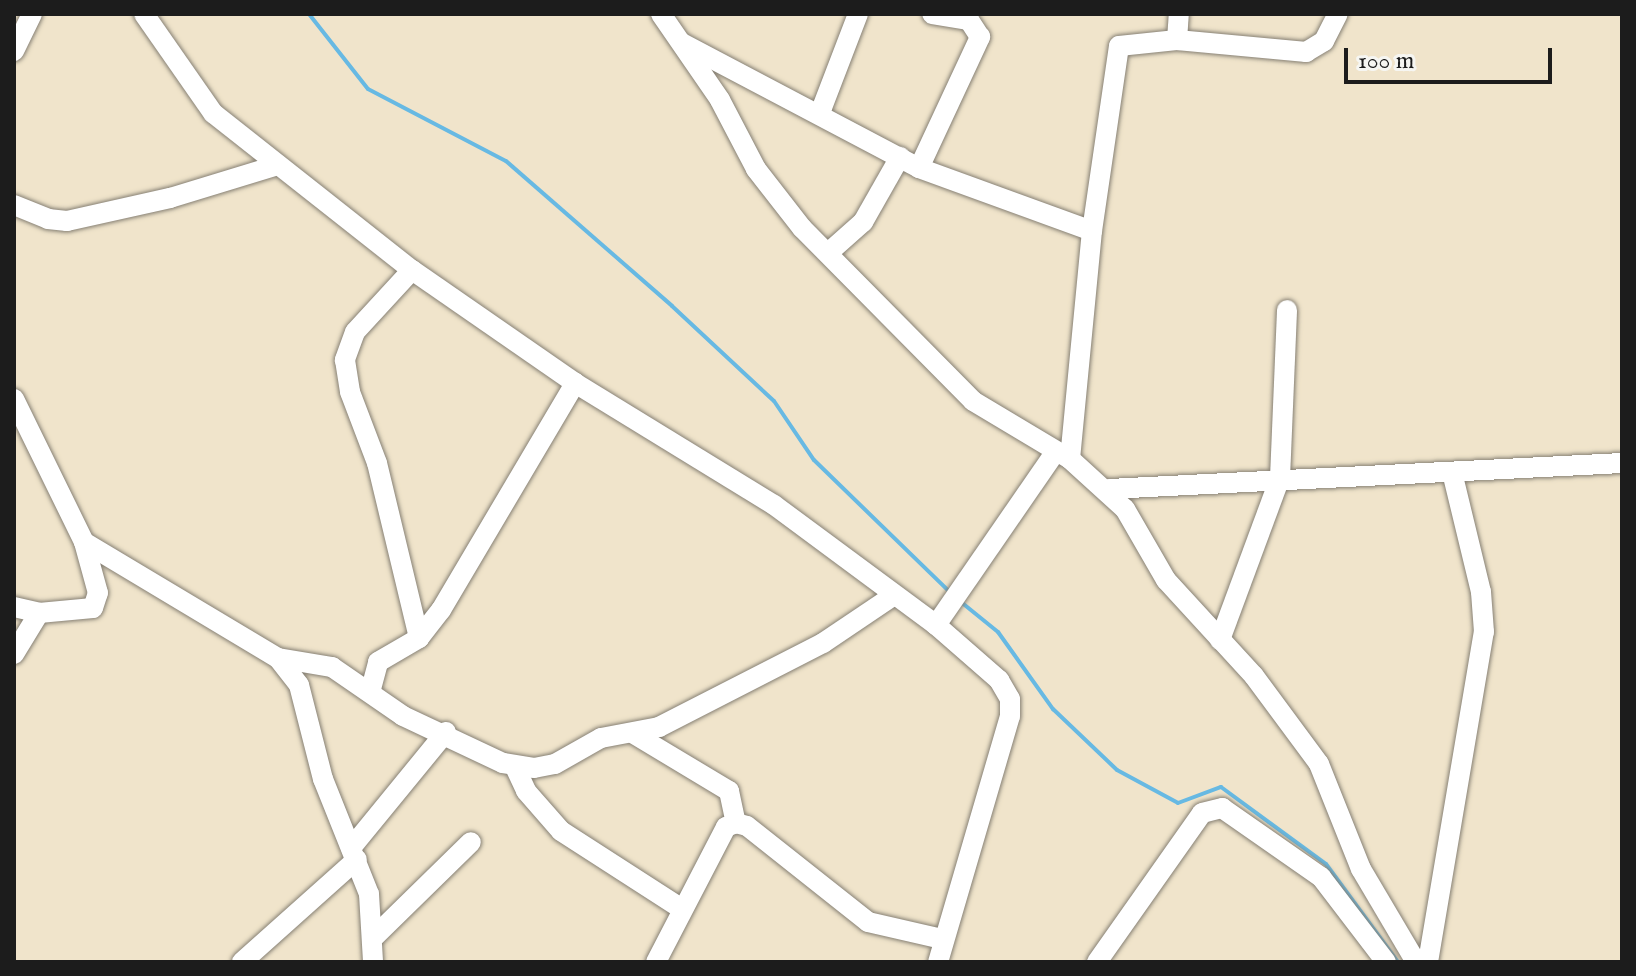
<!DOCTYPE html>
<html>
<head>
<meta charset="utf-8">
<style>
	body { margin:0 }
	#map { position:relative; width:1636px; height:976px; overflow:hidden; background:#f0e4cb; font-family:"IM FELL English",serif }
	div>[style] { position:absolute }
	.stream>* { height:4px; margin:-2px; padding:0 2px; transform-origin:2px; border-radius:2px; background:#67b9e3 }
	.roads { filter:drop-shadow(0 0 2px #868074) drop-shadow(0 0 2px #868074) }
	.minor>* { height:20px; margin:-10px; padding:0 10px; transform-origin:10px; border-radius:10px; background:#fff }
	span { translate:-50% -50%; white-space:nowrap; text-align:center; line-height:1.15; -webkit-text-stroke:6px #f6f6f2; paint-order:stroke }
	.frame { position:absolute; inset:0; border:16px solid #1c1c1c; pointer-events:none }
	.scale { position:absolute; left:1344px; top:48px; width:208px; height:36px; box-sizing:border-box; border:4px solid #1c1c1c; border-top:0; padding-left:10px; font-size:24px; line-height:28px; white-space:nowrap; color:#1c1c1c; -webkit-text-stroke:6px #f6f6f2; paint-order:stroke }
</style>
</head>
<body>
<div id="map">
	<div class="stream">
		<i style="left:309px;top:14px;width:95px;rotate:51.8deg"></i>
		<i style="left:368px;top:89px;width:156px;rotate:27.6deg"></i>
		<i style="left:506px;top:161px;width:220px;rotate:41.1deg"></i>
		<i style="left:672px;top:306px;width:139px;rotate:43deg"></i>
		<i style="left:774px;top:401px;width:71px;rotate:55.9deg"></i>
		<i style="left:814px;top:460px;width:191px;rotate:44.2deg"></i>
		<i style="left:961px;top:602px;width:48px;rotate:39deg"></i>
		<i style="left:998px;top:632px;width:95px;rotate:54.5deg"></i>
		<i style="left:1053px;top:709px;width:88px;rotate:43.6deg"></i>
		<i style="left:1117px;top:770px;width:69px;rotate:28.4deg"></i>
		<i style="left:1178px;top:803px;width:46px;rotate:-20.4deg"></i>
		<i style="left:1221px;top:787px;width:130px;rotate:36.3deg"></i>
		<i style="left:1326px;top:864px;width:122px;rotate:53.7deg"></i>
	</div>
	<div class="roads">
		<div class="minor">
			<i style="left:144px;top:14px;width:121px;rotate:55.1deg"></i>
			<i style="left:213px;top:113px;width:253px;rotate:38.3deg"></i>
			<i style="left:412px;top:270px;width:198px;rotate:34.7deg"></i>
			<i style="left:575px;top:383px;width:233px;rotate:31.5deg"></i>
			<i style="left:774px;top:505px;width:202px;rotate:36.5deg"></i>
			<i style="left:936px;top:625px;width:84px;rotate:41.1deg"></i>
			<i style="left:999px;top:680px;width:22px;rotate:60deg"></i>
			<i style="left:1010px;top:699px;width:17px;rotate:90deg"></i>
			<i style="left:1010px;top:716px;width:256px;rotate:106.3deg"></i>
			<i style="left:661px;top:14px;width:104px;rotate:55.5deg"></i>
			<i style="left:720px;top:100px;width:78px;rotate:62.4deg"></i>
			<i style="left:756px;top:169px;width:75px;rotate:52.1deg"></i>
			<i style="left:802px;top:228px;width:243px;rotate:45.3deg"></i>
			<i style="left:973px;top:401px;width:113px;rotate:30.9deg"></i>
			<i style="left:1070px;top:459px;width:74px;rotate:42.3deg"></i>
			<i style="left:1125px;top:509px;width:82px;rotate:60deg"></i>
			<i style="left:1166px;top:580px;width:130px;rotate:47.5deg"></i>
			<i style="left:1254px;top:676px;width:109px;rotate:53.5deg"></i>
			<i style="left:1319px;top:764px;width:113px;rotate:68.2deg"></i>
			<i style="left:1361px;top:869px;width:108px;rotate:59.4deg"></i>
			<i style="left:1177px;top:40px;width:26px;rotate:-86deg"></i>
			<i style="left:682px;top:43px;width:268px;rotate:27.8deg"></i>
			<i style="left:919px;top:168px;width:184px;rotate:20deg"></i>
			<i style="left:14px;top:51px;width:41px;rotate:-64.1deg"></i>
			<i style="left:820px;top:113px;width:106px;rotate:-69deg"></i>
			<i style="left:919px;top:168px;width:145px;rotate:-65deg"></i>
			<i style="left:980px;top:37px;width:20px;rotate:-123deg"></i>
			<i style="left:969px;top:20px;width:37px;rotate:-171deg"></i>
			<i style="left:14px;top:205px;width:37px;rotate:22deg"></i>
			<i style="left:48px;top:219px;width:19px;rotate:6deg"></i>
			<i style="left:67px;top:221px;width:106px;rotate:-12.6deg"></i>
			<i style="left:170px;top:198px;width:113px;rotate:-17deg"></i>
			<i style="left:828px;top:253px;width:47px;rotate:-41.5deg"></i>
			<i style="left:863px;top:222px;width:75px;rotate:-60.4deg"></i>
			<i style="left:412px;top:270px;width:84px;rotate:132.6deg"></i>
			<i style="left:355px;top:332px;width:30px;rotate:110deg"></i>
			<i style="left:345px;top:360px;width:32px;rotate:81deg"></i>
			<i style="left:350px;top:392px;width:76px;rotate:69.2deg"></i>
			<i style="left:377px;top:463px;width:180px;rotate:76.5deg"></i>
			<i style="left:14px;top:399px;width:159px;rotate:63.9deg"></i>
			<i style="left:84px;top:542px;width:226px;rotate:30.9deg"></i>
			<i style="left:278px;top:658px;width:34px;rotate:52deg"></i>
			<i style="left:299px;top:685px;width:97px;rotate:75.7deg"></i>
			<i style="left:323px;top:779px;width:124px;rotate:68.2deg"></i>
			<i style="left:369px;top:894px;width:68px;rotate:86.6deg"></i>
			<i style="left:1070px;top:459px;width:229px;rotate:-84.5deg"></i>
			<i style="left:1092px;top:231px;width:187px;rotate:-81.7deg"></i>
			<i style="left:1119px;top:46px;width:58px;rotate:-5.9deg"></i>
			<i style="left:1177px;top:40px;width:130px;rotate:5.3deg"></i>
			<i style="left:1306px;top:52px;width:21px;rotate:-31deg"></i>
			<i style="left:1324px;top:41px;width:30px;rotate:-63deg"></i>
			<i style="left:1109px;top:489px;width:514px;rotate:-2.9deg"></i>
			<i style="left:14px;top:607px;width:26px;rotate:13deg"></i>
			<i style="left:936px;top:625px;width:211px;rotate:-55.4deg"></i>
			<i style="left:1220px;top:640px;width:173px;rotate:-69.7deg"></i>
			<i style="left:1280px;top:478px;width:168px;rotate:-87.6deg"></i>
			<i style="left:14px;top:654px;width:48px;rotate:-58.6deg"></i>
			<i style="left:39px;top:613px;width:54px;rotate:-5.3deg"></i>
			<i style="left:93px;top:608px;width:16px;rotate:-72deg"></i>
			<i style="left:98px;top:593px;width:53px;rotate:-105.4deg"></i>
			<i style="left:278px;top:658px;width:55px;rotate:9.5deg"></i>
			<i style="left:332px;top:667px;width:86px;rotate:34.6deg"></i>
			<i style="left:403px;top:716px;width:110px;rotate:25.2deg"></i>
			<i style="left:503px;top:763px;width:31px;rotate:9deg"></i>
			<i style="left:534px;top:768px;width:21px;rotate:-11deg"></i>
			<i style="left:555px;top:764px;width:53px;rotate:-29.5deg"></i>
			<i style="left:601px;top:738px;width:59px;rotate:-10.7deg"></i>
			<i style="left:659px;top:727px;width:184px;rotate:-27.1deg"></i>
			<i style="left:823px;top:643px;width:84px;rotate:-33.9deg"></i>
			<i style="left:371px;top:689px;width:28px;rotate:-75deg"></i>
			<i style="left:378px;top:662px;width:48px;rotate:-30.3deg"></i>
			<i style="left:419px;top:638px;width:36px;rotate:-52deg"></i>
			<i style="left:441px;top:610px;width:264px;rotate:-59.4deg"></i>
			<i style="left:634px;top:734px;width:111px;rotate:31deg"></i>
			<i style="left:729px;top:791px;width:33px;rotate:78deg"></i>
			<i style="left:515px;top:767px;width:26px;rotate:65deg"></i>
			<i style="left:526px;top:791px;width:53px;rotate:48.8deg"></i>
			<i style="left:561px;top:831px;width:144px;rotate:32.8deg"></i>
			<i style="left:351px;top:848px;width:150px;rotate:-50.7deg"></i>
			<i style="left:375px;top:936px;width:134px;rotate:-44.4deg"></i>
			<i style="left:242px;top:962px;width:154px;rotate:-41.8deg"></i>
			<i style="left:656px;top:962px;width:152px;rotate:-62.6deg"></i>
			<i style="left:726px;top:827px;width:11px;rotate:-22deg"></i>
			<i style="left:736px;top:823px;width:11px;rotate:15deg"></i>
			<i style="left:747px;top:826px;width:154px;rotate:38.4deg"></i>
			<i style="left:868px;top:922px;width:76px;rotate:12.9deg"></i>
			<i style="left:1097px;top:962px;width:182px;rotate:-54.8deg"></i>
			<i style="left:1202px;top:813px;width:21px;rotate:-14deg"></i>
			<i style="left:1222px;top:808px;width:121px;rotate:34.9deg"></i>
			<i style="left:1321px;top:877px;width:107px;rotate:52.6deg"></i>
			<i style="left:1428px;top:962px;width:335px;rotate:-80.4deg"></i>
			<i style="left:1484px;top:632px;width:40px;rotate:-94.3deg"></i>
			<i style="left:1481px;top:592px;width:123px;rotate:-103.6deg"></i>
		</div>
	</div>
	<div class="frame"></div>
	<div class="scale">100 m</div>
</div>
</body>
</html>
